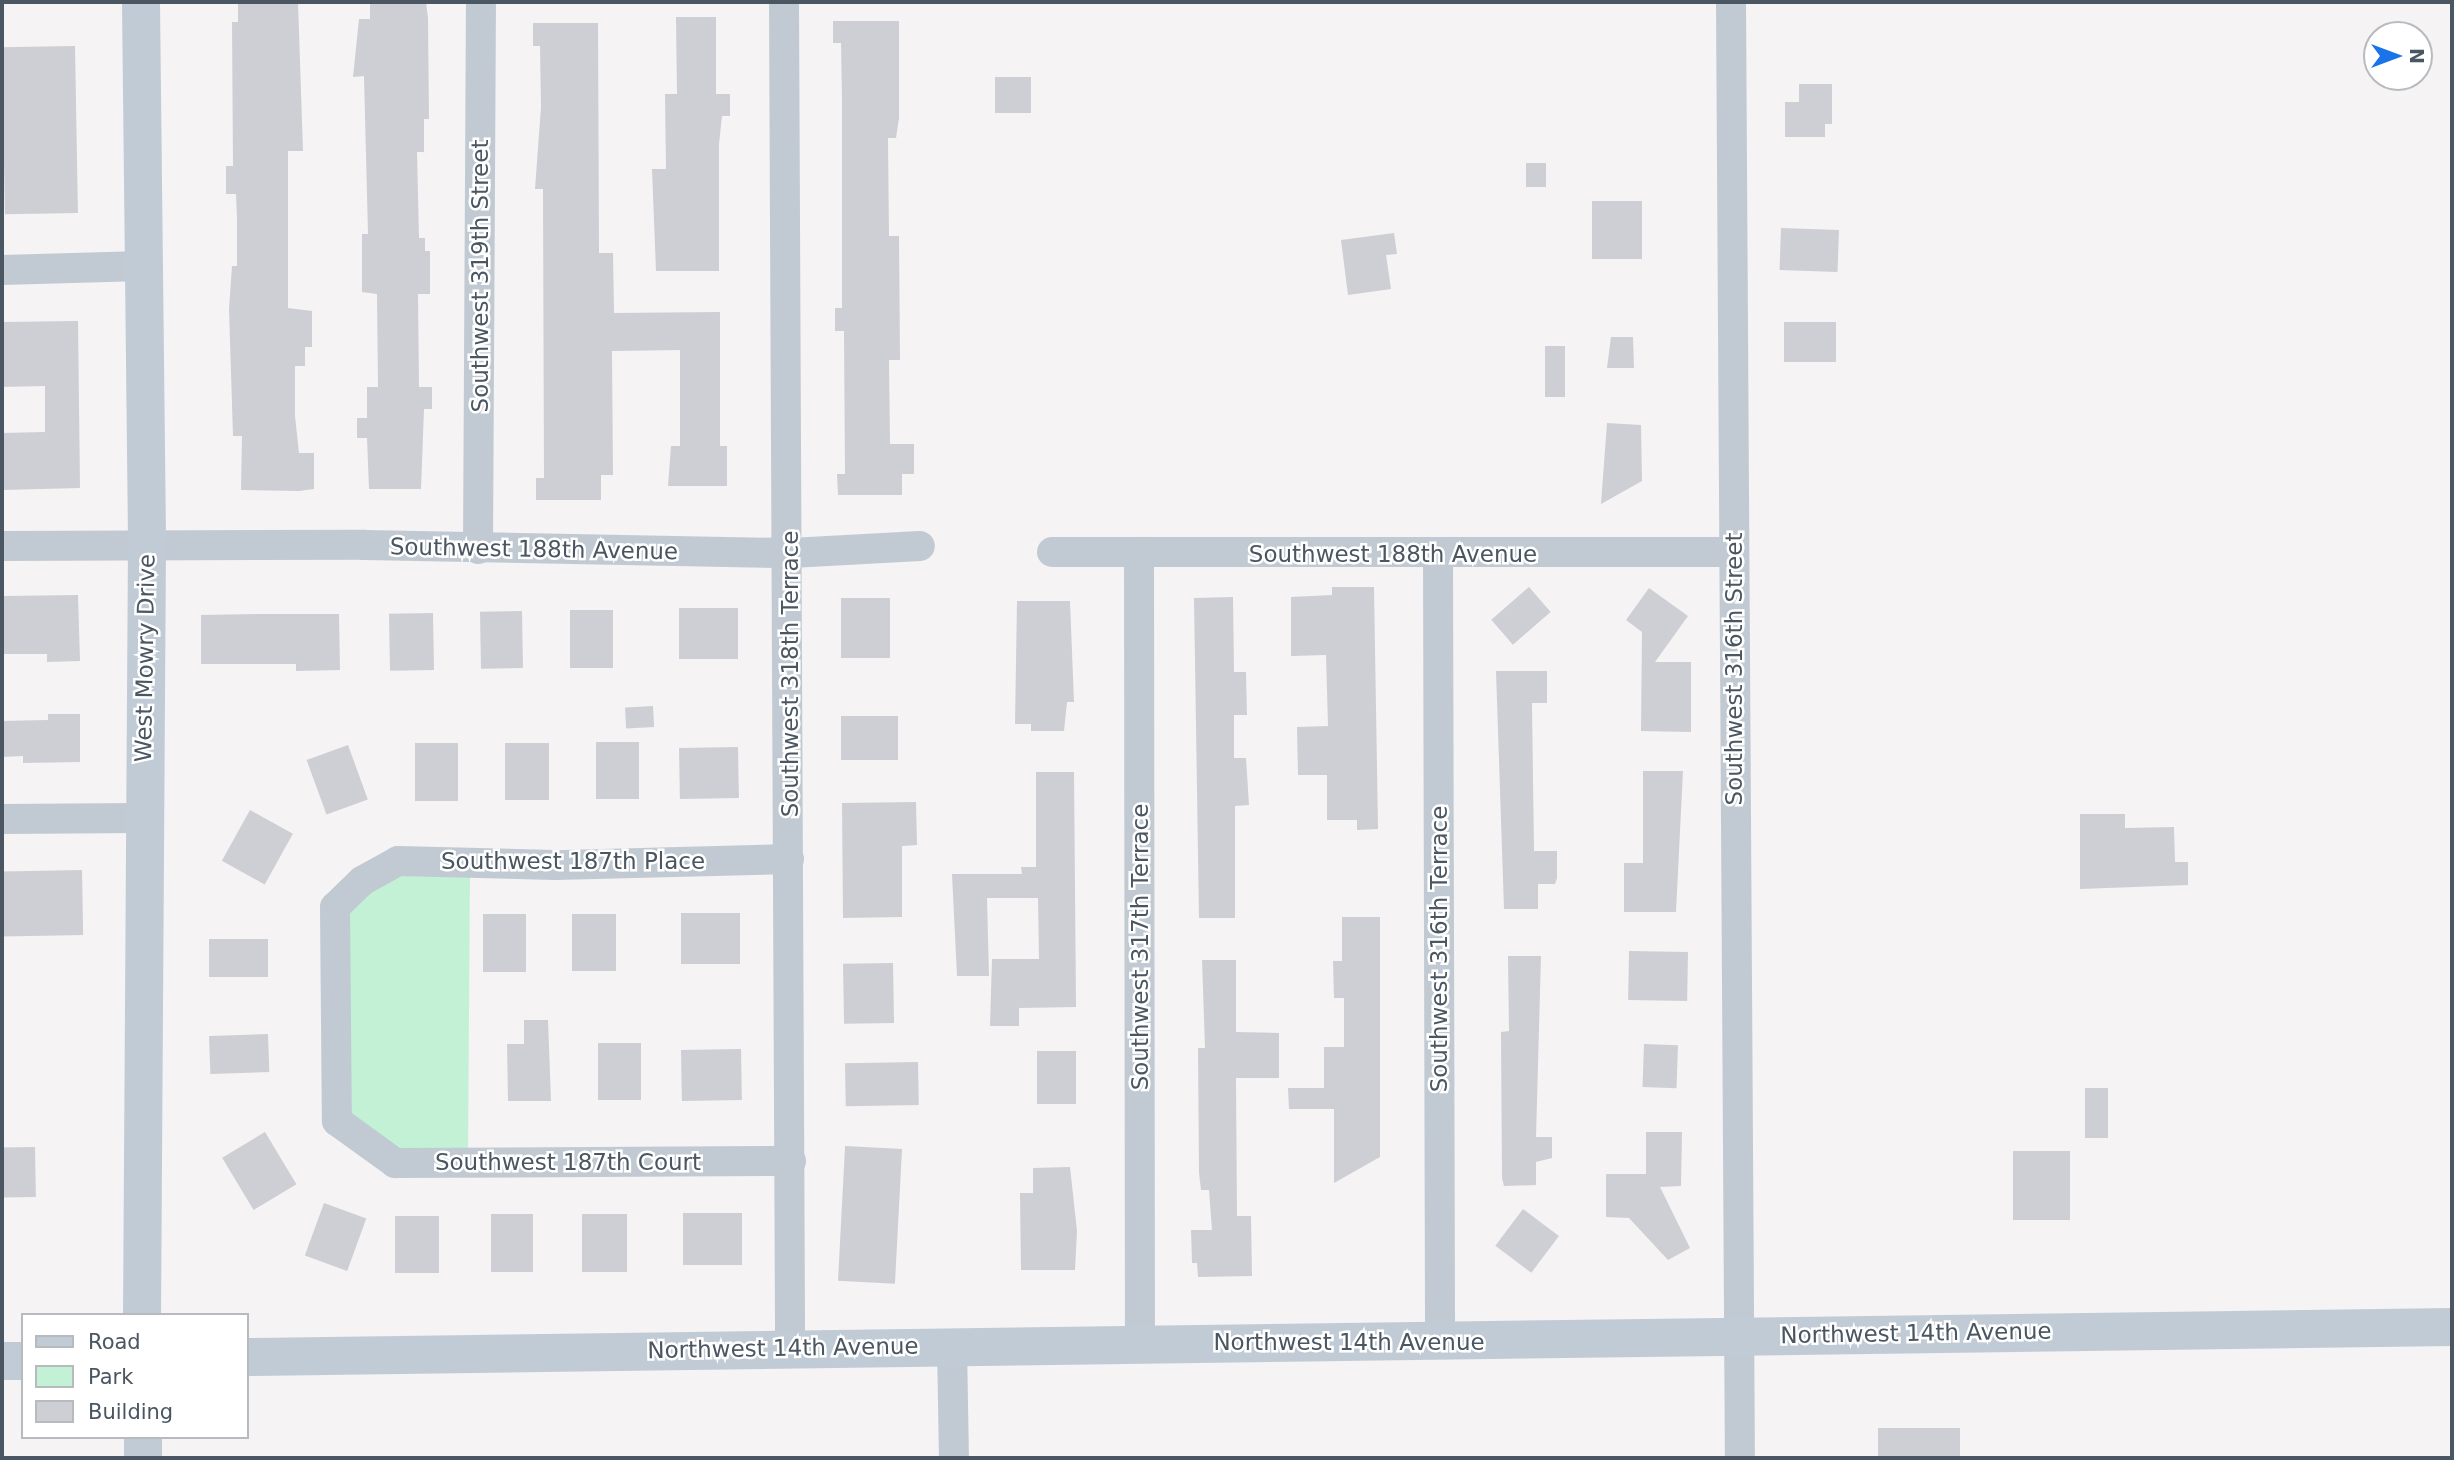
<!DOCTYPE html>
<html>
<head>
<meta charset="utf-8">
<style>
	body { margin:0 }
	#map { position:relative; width:2454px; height:1460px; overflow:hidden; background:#f5f3f3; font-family:"DejaVu Sans",sans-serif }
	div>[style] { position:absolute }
	.green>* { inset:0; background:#c3f1d5 }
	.building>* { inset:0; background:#cdcfd5; transform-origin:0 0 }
	.street>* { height:30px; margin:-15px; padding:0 15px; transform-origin:15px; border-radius:15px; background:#c1cad2 }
	.secondary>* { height:38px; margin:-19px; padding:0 19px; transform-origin:19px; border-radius:19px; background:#c1cbd6 }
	span { translate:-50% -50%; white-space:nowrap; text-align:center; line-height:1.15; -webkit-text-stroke:5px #fff; paint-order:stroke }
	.street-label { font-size:23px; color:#4a5661 }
	.frame { position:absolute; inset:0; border:4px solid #4a5661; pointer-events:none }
	.legend { position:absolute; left:21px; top:1313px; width:228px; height:126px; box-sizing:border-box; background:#fff; border:2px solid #b7bbc0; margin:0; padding:9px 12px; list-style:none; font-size:21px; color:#4a5661 }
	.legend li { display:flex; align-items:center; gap:14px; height:35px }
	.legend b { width:35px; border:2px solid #b7bbc0 }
	.north { position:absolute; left:2363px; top:21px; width:70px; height:70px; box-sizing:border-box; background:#fff; border:2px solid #b7bbc0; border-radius:50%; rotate:90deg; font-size:19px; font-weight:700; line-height:28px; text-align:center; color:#4a5661 }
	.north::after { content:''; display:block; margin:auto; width:24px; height:32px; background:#1a73e8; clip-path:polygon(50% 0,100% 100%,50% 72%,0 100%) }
</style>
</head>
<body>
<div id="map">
	<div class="green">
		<i style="clip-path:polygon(399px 864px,470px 866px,468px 1159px,396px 1157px,341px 1119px,339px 908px)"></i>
	</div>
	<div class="building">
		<i style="clip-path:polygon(238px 2px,298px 2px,303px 151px,288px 151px,288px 308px,312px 311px,312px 347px,305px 347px,305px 366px,295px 366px,295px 416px,299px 453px,314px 453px,314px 489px,299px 491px,241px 490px,242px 436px,233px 436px,229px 309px,232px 266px,237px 266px,237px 219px,236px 194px,226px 194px,226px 166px,233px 166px,232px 22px,238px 22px)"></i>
		<i style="clip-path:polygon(370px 2px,426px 2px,428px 18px,429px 119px,424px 119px,424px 152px,417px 152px,419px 238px,425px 238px,425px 251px,430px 251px,430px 294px,418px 294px,419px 387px,432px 387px,432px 409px,424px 409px,421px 489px,369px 489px,367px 438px,357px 438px,357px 418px,367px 418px,367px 387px,378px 387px,377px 294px,362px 292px,362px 234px,368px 234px,364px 76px,353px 77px,359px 19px,370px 19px)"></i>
		<i style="clip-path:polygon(676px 17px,716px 17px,716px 94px,730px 94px,730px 116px,722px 116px,719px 144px,719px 271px,656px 271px,652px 169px,666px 169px,665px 94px,677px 94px)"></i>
		<i style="clip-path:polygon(833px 21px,899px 21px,899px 118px,896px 138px,888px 138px,889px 236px,899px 236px,900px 360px,889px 360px,890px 444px,914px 444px,914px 474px,902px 474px,902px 495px,838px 495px,837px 474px,845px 474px,844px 331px,835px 331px,835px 308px,842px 308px,842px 98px,841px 43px,833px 43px)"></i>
		<i style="clip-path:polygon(533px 23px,598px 23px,599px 253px,613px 253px,614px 313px,720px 312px,720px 446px,727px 446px,727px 486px,668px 486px,671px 446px,680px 446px,680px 350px,612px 351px,613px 475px,601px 475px,601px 500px,536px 500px,536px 478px,544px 478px,543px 189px,535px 189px,541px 107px,540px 46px,533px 46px)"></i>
		<i style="left:75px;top:46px;width:167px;height:73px;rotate:89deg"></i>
		<i style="left:995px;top:77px;width:36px;height:36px"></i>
		<i style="clip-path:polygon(1799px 84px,1832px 84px,1832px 124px,1825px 124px,1825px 137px,1785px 137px,1785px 102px,1799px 102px)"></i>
		<i style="left:1526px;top:163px;width:20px;height:24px"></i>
		<i style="left:1592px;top:201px;width:50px;height:58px"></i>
		<i style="left:1781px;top:228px;width:58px;height:42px;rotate:2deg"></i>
		<i style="clip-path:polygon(1394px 233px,1397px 254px,1386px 255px,1391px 289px,1348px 295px,1341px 240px)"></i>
		<i style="clip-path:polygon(78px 321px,80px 488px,2px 490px,2px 433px,45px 432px,45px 386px,2px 387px,2px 322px)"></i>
		<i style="left:1784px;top:322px;width:52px;height:40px"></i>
		<i style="clip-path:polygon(1611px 337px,1633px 337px,1634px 368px,1607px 368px)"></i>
		<i style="left:1545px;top:346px;width:20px;height:51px"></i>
		<i style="clip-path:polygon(1607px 423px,1641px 425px,1642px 481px,1601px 504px)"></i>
		<i style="clip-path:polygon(1332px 587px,1374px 587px,1378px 829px,1357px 830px,1357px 820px,1327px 820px,1327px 775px,1298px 775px,1297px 727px,1328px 726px,1326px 655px,1291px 656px,1291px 597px,1332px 595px)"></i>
		<i style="left:1529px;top:587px;width:33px;height:50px;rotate:49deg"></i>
		<i style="clip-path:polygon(1649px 588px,1688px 616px,1655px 662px,1691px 662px,1691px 732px,1641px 731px,1642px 632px,1626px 620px)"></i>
		<i style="clip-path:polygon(78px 595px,80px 661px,47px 662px,47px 654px,2px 654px,2px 596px)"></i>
		<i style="clip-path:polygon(1233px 597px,1234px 672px,1246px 672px,1247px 715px,1234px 715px,1234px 758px,1246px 758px,1249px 805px,1235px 806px,1235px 918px,1199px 918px,1194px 598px)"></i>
		<i style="left:841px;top:598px;width:49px;height:60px"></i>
		<i style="clip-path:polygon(1017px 601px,1070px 601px,1074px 702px,1067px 702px,1064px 731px,1031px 731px,1031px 724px,1015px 724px)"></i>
		<i style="left:738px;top:608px;width:51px;height:59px;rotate:90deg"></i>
		<i style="left:570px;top:610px;width:43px;height:58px"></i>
		<i style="left:522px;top:611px;width:57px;height:42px;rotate:89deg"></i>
		<i style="left:433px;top:613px;width:57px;height:44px;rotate:89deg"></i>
		<i style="clip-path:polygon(258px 614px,339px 614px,340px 670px,296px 671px,296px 664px,201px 664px,201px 615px)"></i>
		<i style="clip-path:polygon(1496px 671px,1547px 671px,1547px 703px,1532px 703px,1534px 851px,1557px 851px,1557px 878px,1555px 884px,1538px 884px,1538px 909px,1504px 909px)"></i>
		<i style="left:653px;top:706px;width:21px;height:28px;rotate:87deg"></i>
		<i style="clip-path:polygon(48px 714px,80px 714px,80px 762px,23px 763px,23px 756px,2px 757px,2px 721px,48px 720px)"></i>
		<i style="left:841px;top:716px;width:57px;height:44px"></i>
		<i style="left:596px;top:742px;width:43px;height:57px"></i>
		<i style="left:415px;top:743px;width:43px;height:58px"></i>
		<i style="left:505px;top:743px;width:44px;height:57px"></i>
		<i style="left:348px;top:745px;width:58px;height:44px;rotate:70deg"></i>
		<i style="left:738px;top:747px;width:51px;height:59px;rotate:89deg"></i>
		<i style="clip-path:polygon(1643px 771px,1683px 771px,1676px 912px,1624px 912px,1624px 863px,1643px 863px)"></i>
		<i style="clip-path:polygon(1036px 772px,1074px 772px,1076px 1007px,1019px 1008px,1019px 1026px,990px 1026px,992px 959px,1039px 959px,1038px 898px,987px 898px,989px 976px,957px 976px,952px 874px,1022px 874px,1021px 867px,1036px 867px)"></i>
		<i style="clip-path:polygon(916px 802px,917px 845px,902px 846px,902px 917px,843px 918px,842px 803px)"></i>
		<i style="left:250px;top:810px;width:49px;height:58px;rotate:29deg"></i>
		<i style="clip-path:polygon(2080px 814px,2125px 814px,2125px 828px,2174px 827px,2175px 862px,2188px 862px,2188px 885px,2080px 889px)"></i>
		<i style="left:82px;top:870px;width:65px;height:80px;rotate:89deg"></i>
		<i style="left:681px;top:913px;width:59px;height:51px"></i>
		<i style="left:483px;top:914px;width:43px;height:58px"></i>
		<i style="left:572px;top:914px;width:44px;height:57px"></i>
		<i style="clip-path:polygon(1342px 917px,1380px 917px,1380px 1157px,1334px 1183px,1334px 1109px,1289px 1109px,1288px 1088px,1324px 1088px,1324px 1047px,1344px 1047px,1344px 998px,1334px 998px,1333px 961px,1342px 961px)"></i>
		<i style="left:209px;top:939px;width:59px;height:38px"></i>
		<i style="left:1629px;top:951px;width:59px;height:49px;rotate:1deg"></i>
		<i style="clip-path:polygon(1508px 956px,1541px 956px,1536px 1137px,1552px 1137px,1552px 1158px,1536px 1162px,1536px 1185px,1504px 1186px,1502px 1178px,1501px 1032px,1509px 1031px)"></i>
		<i style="clip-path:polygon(1202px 960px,1236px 960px,1236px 1032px,1279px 1033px,1279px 1078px,1236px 1078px,1237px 1216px,1251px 1216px,1252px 1276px,1198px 1277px,1197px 1263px,1192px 1263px,1191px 1230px,1212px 1230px,1209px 1190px,1201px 1190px,1199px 1173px,1198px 1048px,1205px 1048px)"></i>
		<i style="left:893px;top:963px;width:60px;height:50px;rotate:89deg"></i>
		<i style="clip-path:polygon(524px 1020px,548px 1020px,551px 1101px,508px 1101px,507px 1044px,524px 1044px)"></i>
		<i style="left:268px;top:1034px;width:38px;height:59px;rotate:88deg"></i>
		<i style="left:598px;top:1043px;width:43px;height:57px"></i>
		<i style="left:1644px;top:1044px;width:34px;height:43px;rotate:2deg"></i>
		<i style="left:741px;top:1049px;width:51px;height:60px;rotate:89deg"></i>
		<i style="left:1037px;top:1051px;width:39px;height:53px"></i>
		<i style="left:918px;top:1062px;width:43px;height:73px;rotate:89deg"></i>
		<i style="left:2085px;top:1088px;width:23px;height:50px"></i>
		<i style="left:265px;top:1132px;width:61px;height:50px;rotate:59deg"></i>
		<i style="clip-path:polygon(1646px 1132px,1682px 1132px,1681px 1186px,1660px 1187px,1690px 1248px,1668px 1260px,1629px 1218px,1606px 1217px,1606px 1174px,1646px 1174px)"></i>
		<i style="left:35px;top:1147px;width:50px;height:33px;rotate:89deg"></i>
		<i style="left:902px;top:1149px;width:135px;height:57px;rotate:93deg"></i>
		<i style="left:2013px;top:1151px;width:57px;height:69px"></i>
		<i style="clip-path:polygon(1070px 1167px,1077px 1231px,1075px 1270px,1021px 1270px,1020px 1193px,1033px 1193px,1033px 1168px)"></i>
		<i style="left:324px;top:1203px;width:45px;height:56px;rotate:20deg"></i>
		<i style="left:1523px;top:1209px;width:45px;height:46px;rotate:37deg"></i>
		<i style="left:742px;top:1213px;width:52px;height:59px;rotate:90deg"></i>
		<i style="left:491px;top:1214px;width:42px;height:58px"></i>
		<i style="left:627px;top:1214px;width:58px;height:45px;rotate:90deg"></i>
		<i style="left:395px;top:1216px;width:44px;height:57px"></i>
		<i style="left:1878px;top:1428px;width:82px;height:30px"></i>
	</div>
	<div class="street">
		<i style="left:784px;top:2px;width:1345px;rotate:89.74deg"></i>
		<i style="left:1731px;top:2px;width:1456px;rotate:89.65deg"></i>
		<i style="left:2px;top:270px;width:141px;rotate:-1.6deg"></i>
		<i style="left:2px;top:546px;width:363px;rotate:-0.2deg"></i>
		<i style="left:365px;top:545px;width:426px;rotate:1.1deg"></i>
		<i style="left:791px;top:553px;width:129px;rotate:-3.1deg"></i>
		<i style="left:478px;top:549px;width:547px;rotate:-89.69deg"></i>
		<i style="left:1052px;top:552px;width:681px"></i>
		<i style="left:1139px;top:552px;width:789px;rotate:89.93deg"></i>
		<i style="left:1438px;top:555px;width:789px;rotate:89.85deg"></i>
		<i style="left:2px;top:819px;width:139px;rotate:-0.4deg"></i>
		<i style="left:789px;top:859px;width:234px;rotate:178.5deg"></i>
		<i style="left:555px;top:865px;width:157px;rotate:-178.5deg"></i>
		<i style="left:398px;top:861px;width:41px;rotate:150.9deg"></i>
		<i style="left:362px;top:881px;width:37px;rotate:136deg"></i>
		<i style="left:335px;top:907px;width:214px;rotate:89.5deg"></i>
		<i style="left:337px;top:1121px;width:72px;rotate:35.9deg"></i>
		<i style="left:395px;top:1163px;width:396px;rotate:-0.3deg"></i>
		<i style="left:952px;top:1346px;width:112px;rotate:89deg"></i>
	</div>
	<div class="secondary">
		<i style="left:141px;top:2px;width:541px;rotate:89.36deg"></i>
		<i style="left:147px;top:543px;width:772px;rotate:90.37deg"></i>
		<i style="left:247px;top:1357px;width:2205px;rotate:-0.78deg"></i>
		<i style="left:2px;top:1361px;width:21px"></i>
		<i style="left:143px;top:1437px;width:21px;rotate:90deg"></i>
	</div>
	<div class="street-label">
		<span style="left:480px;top:276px;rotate:-90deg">Southwest 319th Street</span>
		<span style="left:534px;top:549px;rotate:1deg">Southwest 188th Avenue</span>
		<span style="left:1393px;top:554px">Southwest 188th Avenue</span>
		<span style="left:145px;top:658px;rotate:-89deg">West Mowry Drive</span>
		<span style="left:1734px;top:669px;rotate:-90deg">Southwest 316th Street</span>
		<span style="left:790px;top:674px;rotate:-90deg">Southwest 318th Terrace</span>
		<span style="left:573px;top:861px">Southwest 187th Place</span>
		<span style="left:1140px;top:947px;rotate:-90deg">Southwest 317th Terrace</span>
		<span style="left:1439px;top:949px;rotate:-90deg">Southwest 316th Terrace</span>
		<span style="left:568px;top:1162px">Southwest 187th Court</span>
		<span style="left:1916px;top:1333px;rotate:-1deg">Northwest 14th Avenue</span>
		<span style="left:1349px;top:1342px">Northwest 14th Avenue</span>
		<span style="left:783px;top:1348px;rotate:-1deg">Northwest 14th Avenue</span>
	</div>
	<div class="frame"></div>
	<ul class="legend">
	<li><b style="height:9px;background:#c1cbd6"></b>Road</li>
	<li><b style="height:19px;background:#c3f1d5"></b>Park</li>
	<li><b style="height:19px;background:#cdcfd5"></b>Building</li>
	</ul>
	<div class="north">N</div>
</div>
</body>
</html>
